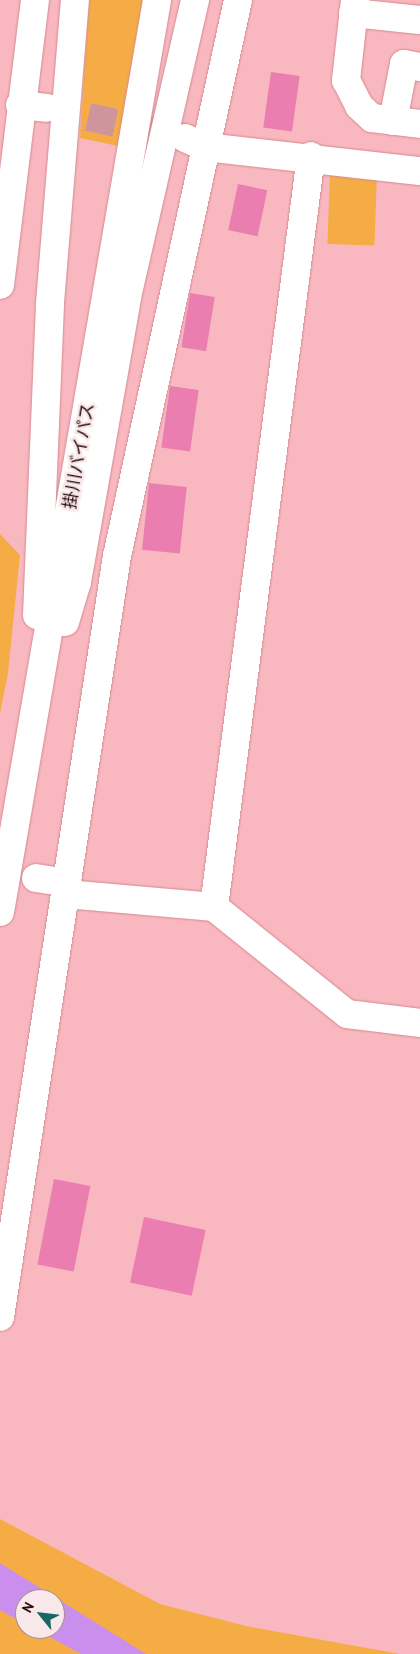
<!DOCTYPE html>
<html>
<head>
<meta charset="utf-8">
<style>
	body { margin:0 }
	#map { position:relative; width:420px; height:1654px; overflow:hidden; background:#f9b8bf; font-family:"PT Sans","Noto Sans JP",sans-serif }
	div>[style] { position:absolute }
	.green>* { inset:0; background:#f5ac45; transform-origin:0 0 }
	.water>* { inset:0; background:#ca8fed }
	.building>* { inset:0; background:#ea7eb0; transform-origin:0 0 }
	.minor-tunnel>* { height:28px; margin-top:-14px; transform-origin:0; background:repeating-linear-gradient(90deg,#cf959c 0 28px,transparent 0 42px) }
	.roads { filter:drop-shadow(0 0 1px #d68992) drop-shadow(0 0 1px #d68992) }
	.minor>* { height:28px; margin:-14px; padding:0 14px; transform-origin:14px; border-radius:14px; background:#fff }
	.highway>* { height:28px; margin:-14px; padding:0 14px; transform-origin:14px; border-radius:14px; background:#fff }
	span { translate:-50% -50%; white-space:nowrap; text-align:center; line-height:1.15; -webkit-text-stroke:5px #f9e8e9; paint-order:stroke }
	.street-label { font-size:18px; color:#270b10 }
	.north { position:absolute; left:15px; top:1589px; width:50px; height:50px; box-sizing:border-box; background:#f9e8e9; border:1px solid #a59092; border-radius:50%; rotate:299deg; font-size:14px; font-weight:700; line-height:20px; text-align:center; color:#270b10 }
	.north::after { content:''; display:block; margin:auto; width:18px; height:22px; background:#196764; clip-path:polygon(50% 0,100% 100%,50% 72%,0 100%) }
</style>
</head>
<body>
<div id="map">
	<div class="green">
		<i style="clip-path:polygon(89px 0,146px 0,123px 147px,80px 138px)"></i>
		<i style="left:330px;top:171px;width:47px;height:73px;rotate:2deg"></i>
		<i style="clip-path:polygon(0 534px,20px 555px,8px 673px,0 713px)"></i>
		<i style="clip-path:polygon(evenodd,0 1519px,160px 1604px,246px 1626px,400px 1654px,0 1654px,0 1519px,25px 1599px,55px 1599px,55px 1629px,25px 1629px,25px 1599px)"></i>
	</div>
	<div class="water">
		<i style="clip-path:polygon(0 1563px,146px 1654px,81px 1654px,35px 1629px,55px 1629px,55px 1599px,25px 1599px,25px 1624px,0 1610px)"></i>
	</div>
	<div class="building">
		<i style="left:271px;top:72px;width:29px;height:56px;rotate:8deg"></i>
		<i style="left:238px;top:184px;width:30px;height:47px;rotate:12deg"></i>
		<i style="left:190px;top:293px;width:25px;height:55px;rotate:9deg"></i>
		<i style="left:170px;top:386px;width:29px;height:62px;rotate:8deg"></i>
		<i style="left:149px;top:483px;width:38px;height:67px;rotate:6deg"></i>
		<i style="left:54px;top:1179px;width:37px;height:87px;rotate:11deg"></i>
		<i style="left:144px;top:1217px;width:63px;height:67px;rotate:12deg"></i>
	</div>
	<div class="minor-tunnel">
		<i style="left:47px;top:108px;width:141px;rotate:12.3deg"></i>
	</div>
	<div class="roads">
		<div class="minor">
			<i style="left:355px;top:0;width:81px;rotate:96.4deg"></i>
			<i style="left:346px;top:80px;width:29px;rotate:63deg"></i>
			<i style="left:359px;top:106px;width:18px;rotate:43deg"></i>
			<i style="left:372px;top:118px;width:48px;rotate:7.1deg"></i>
			<i style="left:353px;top:13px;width:67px;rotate:6deg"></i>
			<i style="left:20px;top:105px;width:27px;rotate:6deg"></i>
			<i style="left:393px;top:121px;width:58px;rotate:-79.1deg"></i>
			<i style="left:404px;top:64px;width:16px;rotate:11deg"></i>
			<i style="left:185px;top:138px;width:22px;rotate:24deg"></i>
			<i style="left:205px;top:147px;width:216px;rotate:6.4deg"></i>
			<i style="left:0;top:285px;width:287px;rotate:-83deg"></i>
			<i style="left:36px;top:878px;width:32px;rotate:9deg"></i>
			<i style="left:66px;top:894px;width:149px;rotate:5deg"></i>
			<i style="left:214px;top:907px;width:171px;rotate:38.8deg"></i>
			<i style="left:347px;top:1014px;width:74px;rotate:7deg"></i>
			<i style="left:214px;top:907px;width:757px;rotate:-82.64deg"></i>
			<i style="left:0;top:1317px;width:770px;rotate:-81.26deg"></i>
			<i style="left:117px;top:556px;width:569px;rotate:-77.72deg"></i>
		</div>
		<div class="highway">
			<i style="left:37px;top:615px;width:312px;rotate:-87.6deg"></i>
			<i style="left:50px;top:303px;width:304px;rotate:-85.3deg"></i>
			<i style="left:65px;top:622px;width:42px;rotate:-73.3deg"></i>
			<i style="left:77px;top:582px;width:289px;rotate:-80deg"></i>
			<i style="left:127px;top:297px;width:305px;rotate:-77.1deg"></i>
			<i style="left:0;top:912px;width:925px;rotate:-80.23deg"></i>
		</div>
	</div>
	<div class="street-label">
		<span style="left:79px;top:456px;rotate:-80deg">掛川バイパス</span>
	</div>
	<div class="north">N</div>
</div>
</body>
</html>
